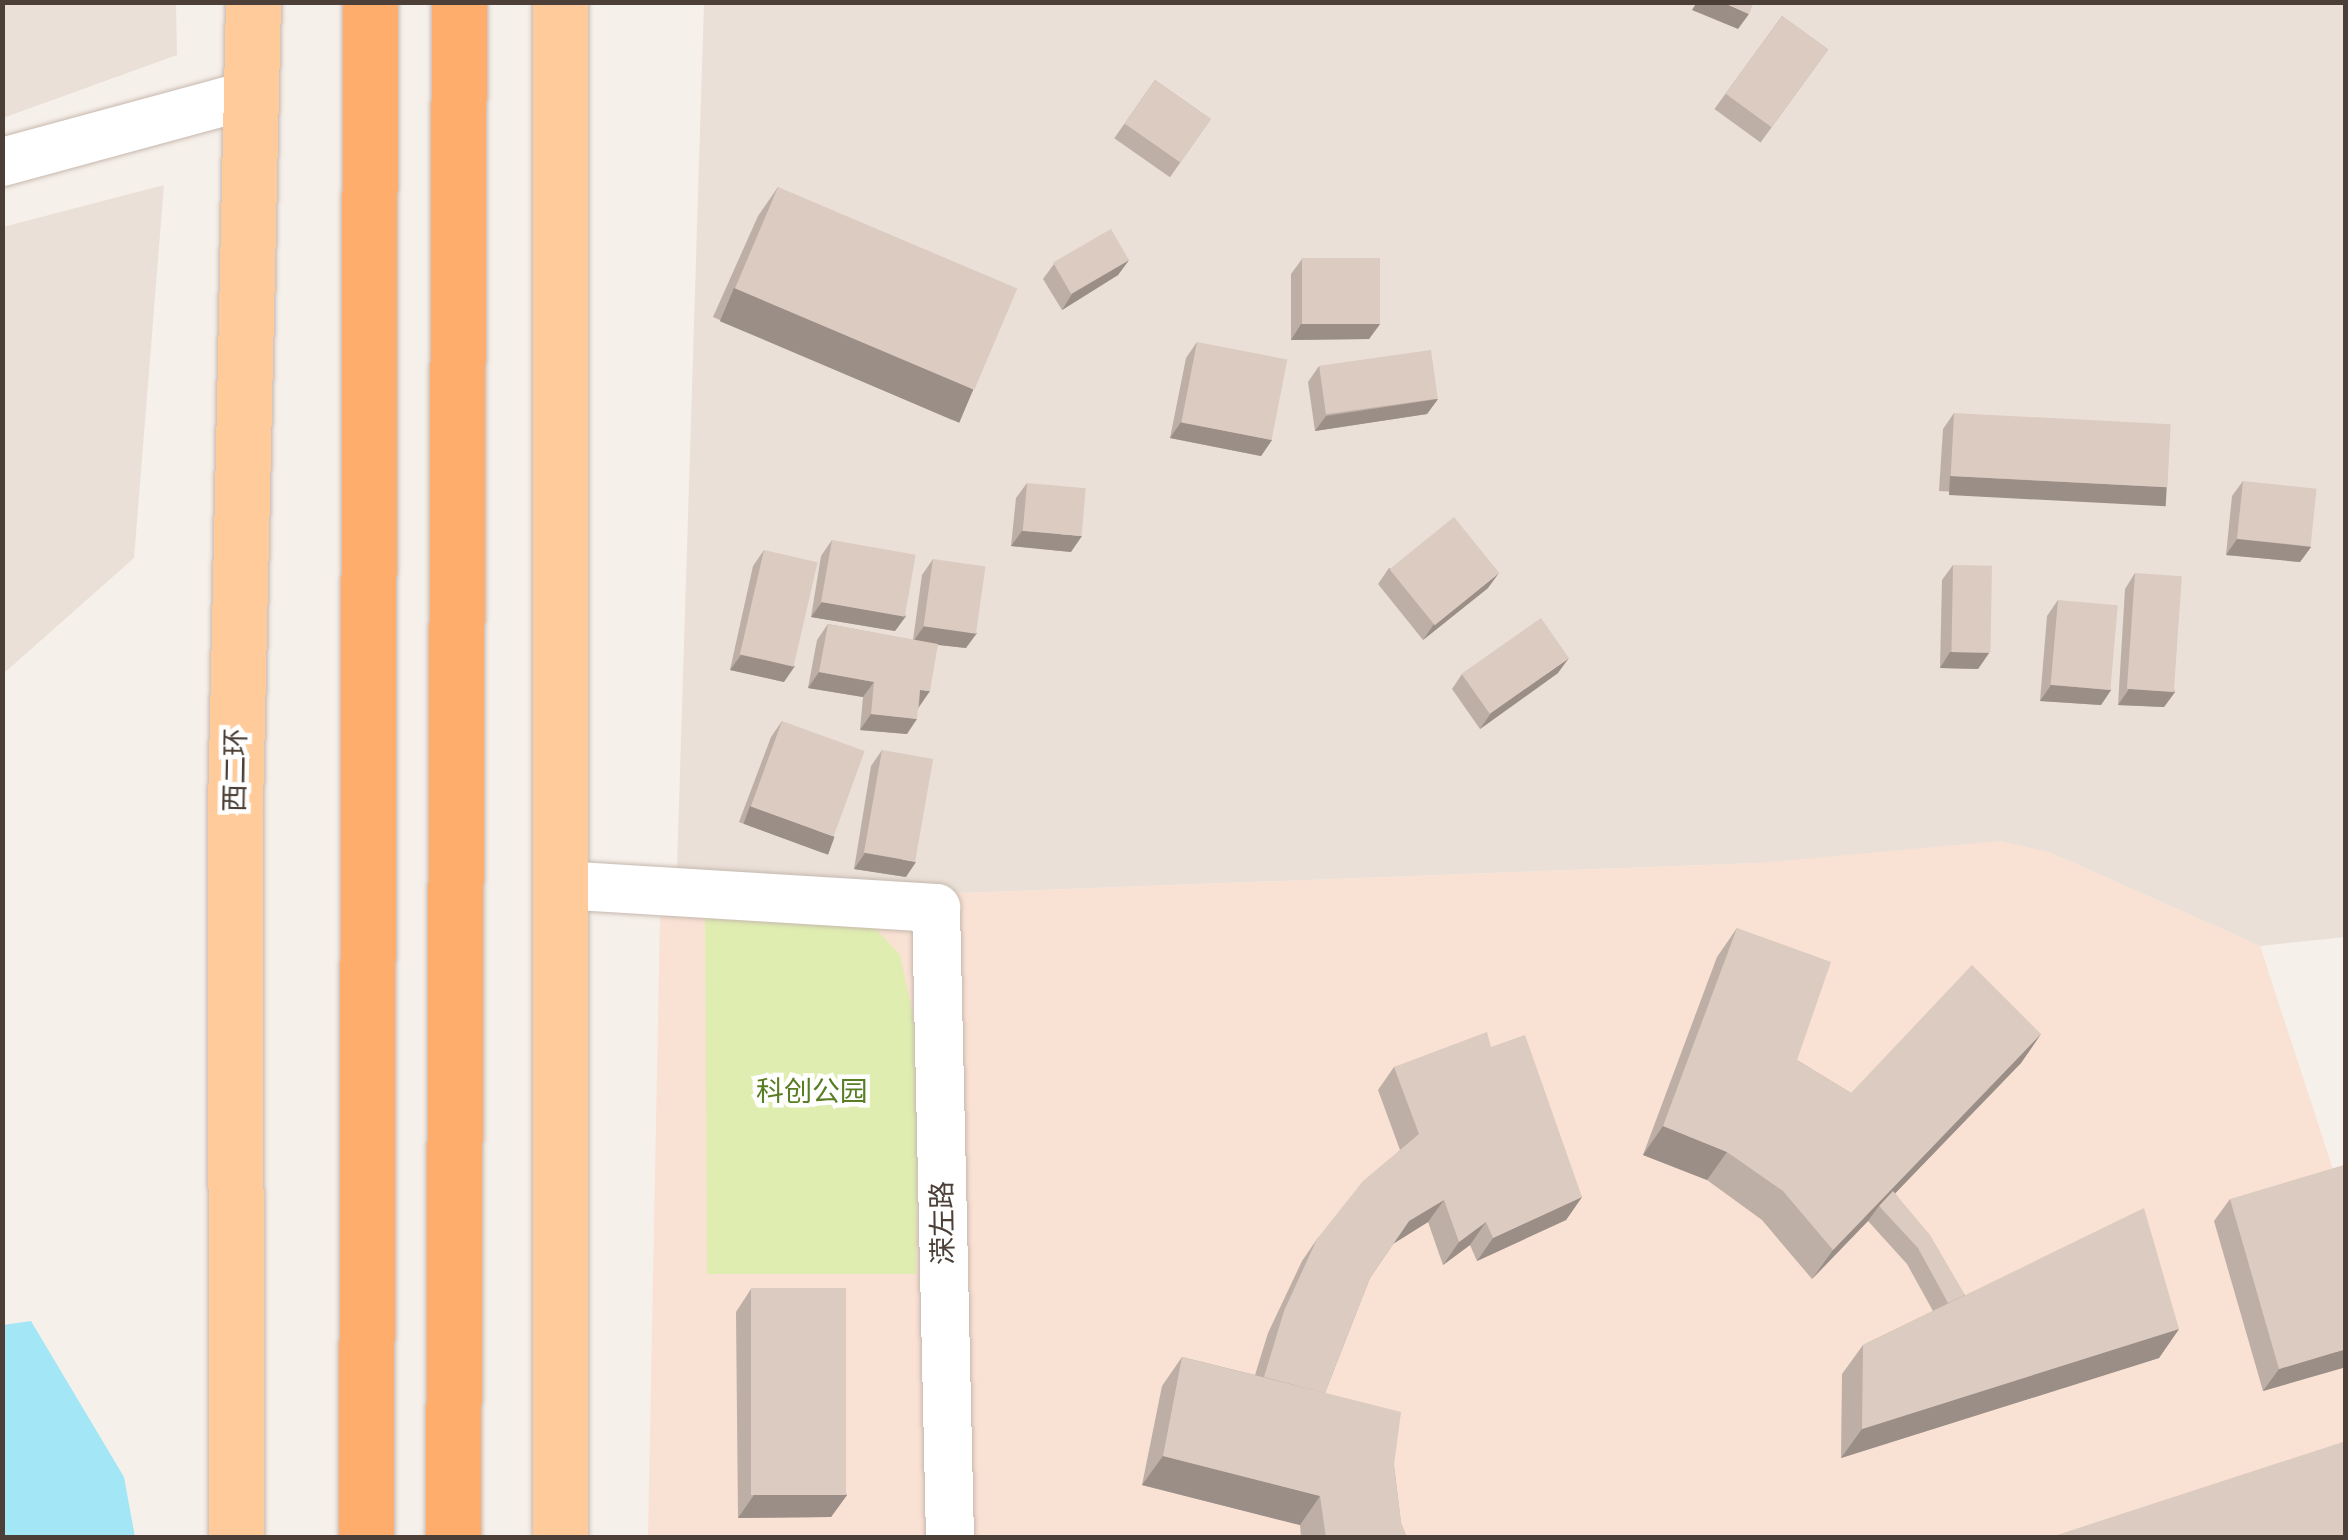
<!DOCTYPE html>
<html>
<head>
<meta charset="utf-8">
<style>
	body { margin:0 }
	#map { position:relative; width:2348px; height:1540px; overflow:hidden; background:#f6f0ea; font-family:"Roboto Condensed","Noto Sans SC",sans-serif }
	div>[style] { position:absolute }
	.residential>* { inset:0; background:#eae0d8 }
	.commercial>* { inset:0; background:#f9e1d4 }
	.green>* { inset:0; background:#dfedb0 }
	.water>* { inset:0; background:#a3e7f6 }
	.roads { filter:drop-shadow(0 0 2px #c6b8ae) drop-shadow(0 0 2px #c6b8ae) }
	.minor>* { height:48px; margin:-24px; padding:0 24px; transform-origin:24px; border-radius:24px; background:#fff }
	.major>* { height:55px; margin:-27.5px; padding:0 27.5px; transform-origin:27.5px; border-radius:27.5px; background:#ffcb9a }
	.highway>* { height:55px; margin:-27.5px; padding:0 27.5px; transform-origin:27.5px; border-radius:27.5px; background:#ffad6c }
	.wall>* { inset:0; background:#bdafa6; transform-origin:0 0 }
	.shaded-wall>* { inset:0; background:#9a8e87; transform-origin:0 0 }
	.building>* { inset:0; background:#dccbc1; transform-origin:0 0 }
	span { translate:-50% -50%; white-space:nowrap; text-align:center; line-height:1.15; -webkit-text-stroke:9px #fff; paint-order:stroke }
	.street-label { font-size:28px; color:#4b3f37 }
	.park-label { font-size:28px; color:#597d23 }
	.frame { position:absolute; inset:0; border:5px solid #4b3f37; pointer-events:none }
</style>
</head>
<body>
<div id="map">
	<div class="residential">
		<i style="clip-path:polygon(2px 3px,176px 3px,177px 55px,3px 118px)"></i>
		<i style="clip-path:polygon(704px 3px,2345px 3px,2345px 937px,2260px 946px,2049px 852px,964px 893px,677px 868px)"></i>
		<i style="clip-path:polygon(164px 185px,134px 558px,3px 674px,3px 227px)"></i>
	</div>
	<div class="commercial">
		<i style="clip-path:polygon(2000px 841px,2049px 852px,2260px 946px,2345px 1206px,2345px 1537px,648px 1538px,660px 917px,677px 868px,964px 893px,1758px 863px)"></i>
	</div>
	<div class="green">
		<i style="clip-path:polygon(705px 910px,875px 928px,900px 955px,919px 1042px,916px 1274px,707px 1274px)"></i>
	</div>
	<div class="water">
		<i style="clip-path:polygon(31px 1321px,124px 1477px,135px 1537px,3px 1537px,3px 1325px)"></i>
	</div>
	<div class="roads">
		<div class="minor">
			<i style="left:2px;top:162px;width:259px;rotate:-15.2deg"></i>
			<i style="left:560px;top:885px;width:377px;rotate:3.5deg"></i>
			<i style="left:936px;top:908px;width:630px;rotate:88.73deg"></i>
		</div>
		<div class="major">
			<i style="left:560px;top:2px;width:1536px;rotate:90deg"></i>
			<i style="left:236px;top:1538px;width:731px;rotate:-90.08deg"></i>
			<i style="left:235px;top:807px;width:805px;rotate:-88.72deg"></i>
		</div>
		<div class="highway">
			<i style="left:366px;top:1538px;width:1536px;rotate:-89.85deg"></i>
			<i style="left:453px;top:1538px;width:1536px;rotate:-89.78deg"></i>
		</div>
	</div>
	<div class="wall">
		<i style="left:1782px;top:16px;width:57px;height:115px;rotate:36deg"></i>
		<i style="left:1155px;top:80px;width:68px;height:71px;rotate:35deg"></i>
		<i style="clip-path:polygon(778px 187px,973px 391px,952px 420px,713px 317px,758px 216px)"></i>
		<i style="clip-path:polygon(1302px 259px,1380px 324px,1369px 339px,1291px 340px,1291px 274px)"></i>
		<i style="clip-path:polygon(1129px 260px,1118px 275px,1062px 310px,1043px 279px,1054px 264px)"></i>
		<i style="clip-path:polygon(1197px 342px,1272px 440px,1261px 456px,1170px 438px,1186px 358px)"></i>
		<i style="clip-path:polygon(1319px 366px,1438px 399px,1427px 414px,1315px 431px,1308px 382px)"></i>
		<i style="clip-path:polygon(1954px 413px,2167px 487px,2157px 503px,1939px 491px,1943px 429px)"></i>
		<i style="clip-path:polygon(2243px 481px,2311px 547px,2300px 562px,2226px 555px,2232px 496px)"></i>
		<i style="clip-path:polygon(1027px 483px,1071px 552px,1011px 546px,1016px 498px)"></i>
		<i style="clip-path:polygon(832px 540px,906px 616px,895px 631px,811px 617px,821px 556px)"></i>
		<i style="clip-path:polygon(764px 550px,784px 682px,730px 670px,753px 566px)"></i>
		<i style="clip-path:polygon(933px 559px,966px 648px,938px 645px,919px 707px,907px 734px,860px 730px,863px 697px,808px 688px,817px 640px,828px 624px,913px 640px,922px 575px)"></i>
		<i style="clip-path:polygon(1953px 565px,1989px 653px,1978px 669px,1940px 668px,1942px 580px)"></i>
		<i style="clip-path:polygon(1389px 568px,1488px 588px,1423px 640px,1378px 584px)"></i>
		<i style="clip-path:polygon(2135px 573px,2175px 692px,2164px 707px,2118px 705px,2125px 589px)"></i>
		<i style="clip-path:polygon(2058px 600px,2111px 690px,2101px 705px,2040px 701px,2047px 616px)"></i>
		<i style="clip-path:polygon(1558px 673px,1480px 729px,1452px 689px,1462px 674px)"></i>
		<i style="clip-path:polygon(782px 721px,823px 853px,739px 822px,771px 737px)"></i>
		<i style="clip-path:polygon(882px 750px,906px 877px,854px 869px,871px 766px)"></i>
		<i style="clip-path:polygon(1737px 928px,1797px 1060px,1851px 1093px,2041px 1034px,2021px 1063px,1895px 1193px,1965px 1295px,2179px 1329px,2159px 1358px,1841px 1458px,1842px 1374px,1863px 1345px,1933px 1311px,1907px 1264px,1868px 1221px,1812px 1279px,1762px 1220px,1707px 1180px,1643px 1155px,1717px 957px)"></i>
		<i style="clip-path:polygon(1491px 1047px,1582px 1197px,1566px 1220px,1477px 1261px,1470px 1245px,1443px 1265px,1428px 1222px,1394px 1243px,1370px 1278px,1325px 1393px,1394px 1465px,1401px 1523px,1407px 1538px,1301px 1538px,1300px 1525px,1142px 1485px,1162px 1386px,1182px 1357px,1255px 1375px,1268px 1333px,1302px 1261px,1317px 1239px,1400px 1150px,1378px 1090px,1394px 1067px)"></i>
		<i style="clip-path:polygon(2230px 1199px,2346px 1367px,2263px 1391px,2214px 1221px)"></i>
		<i style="clip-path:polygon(751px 1289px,847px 1495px,831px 1517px,738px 1518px,736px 1312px)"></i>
	</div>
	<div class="shaded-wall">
		<i style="clip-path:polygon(1697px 2px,1722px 2px,1749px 14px,1738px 29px,1692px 10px)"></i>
		<i style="clip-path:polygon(1129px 260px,1118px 275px,1062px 310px,1072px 294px)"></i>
		<i style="left:734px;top:288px;width:260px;height:36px;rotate:23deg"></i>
		<i style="clip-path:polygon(1301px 324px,1380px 324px,1369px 339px,1291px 340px)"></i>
		<i style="clip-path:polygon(1438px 399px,1427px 414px,1315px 431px,1326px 416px)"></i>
		<i style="clip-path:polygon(1181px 422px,1272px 440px,1261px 456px,1170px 438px)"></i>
		<i style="left:1950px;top:476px;width:217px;height:19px;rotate:3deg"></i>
		<i style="clip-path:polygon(1022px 531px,1082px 536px,1071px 552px,1011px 546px)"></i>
		<i style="clip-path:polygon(2237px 539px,2311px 547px,2300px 562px,2226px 555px)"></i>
		<i style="clip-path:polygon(1499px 573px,1488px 588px,1423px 640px,1434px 624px)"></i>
		<i style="clip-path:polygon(822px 602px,906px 616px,895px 631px,811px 617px)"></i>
		<i style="clip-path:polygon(924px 626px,977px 633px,966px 648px,913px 642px)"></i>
		<i style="clip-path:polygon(1950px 652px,1989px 653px,1978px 669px,1940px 668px)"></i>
		<i style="clip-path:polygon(741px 655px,795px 666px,784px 682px,730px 670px)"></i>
		<i style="clip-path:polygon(1569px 658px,1558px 673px,1480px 729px,1491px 713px)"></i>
		<i style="clip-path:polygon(819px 672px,874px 682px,863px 697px,808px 688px)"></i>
		<i style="clip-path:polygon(2051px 685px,2111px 690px,2101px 705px,2040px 701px)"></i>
		<i style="clip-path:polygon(2129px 689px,2175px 692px,2164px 707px,2118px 705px)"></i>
		<i style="clip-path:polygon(920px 690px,930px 691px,919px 707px)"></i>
		<i style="clip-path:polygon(871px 714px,917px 719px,907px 734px,860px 730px)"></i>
		<i style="left:750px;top:806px;width:90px;height:19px;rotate:20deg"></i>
		<i style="clip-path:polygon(865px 853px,916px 862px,906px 877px,854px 869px)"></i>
		<i style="clip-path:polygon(2041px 1034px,2021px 1063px,1881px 1208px,1879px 1206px,1868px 1221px,1812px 1279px,1833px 1250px)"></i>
		<i style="clip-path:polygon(1663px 1126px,1727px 1152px,1707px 1180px,1643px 1155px)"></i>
		<i style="clip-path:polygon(1582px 1197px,1566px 1220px,1477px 1261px,1493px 1238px)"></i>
		<i style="clip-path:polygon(1444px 1200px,1428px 1222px,1393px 1244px,1409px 1221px)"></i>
		<i style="clip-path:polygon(1486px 1222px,1470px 1245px,1443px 1265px,1459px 1242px)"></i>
		<i style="clip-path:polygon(2179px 1329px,2159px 1358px,1841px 1458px,1862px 1429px)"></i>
		<i style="clip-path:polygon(2346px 1349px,2346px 1367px,2263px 1391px,2279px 1369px)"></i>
		<i style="clip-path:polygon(1163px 1456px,1320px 1496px,1300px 1525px,1142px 1485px)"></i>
		<i style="clip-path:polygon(754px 1495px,847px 1495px,831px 1517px,738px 1518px)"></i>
	</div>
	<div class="building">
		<i style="clip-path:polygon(1722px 2px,1754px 2px,1749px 14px)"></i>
		<i style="left:1782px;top:16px;width:57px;height:96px;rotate:36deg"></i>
		<i style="left:1155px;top:80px;width:68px;height:53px;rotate:35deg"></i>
		<i style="left:778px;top:187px;width:260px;height:110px;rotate:23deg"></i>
		<i style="left:1111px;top:229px;width:36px;height:67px;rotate:60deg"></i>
		<i style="left:1380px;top:258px;width:66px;height:78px;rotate:90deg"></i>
		<i style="left:1197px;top:342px;width:92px;height:82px;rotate:11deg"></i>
		<i style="left:1431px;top:350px;width:49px;height:113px;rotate:82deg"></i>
		<i style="left:1954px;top:413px;width:217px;height:63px;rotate:3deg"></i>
		<i style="left:2243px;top:481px;width:74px;height:58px;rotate:6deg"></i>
		<i style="left:1027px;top:483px;width:59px;height:48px;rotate:5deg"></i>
		<i style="left:1454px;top:517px;width:72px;height:83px;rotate:51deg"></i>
		<i style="left:832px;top:540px;width:85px;height:63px;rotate:10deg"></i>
		<i style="left:764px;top:550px;width:55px;height:107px;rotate:13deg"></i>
		<i style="left:933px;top:559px;width:53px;height:68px;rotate:8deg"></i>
		<i style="left:1953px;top:565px;width:39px;height:87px;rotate:1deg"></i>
		<i style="left:2135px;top:573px;width:47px;height:116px;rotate:4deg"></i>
		<i style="left:2058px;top:600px;width:60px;height:85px;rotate:5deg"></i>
		<i style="left:1541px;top:618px;width:49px;height:97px;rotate:55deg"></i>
		<i style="clip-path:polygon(828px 624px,938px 644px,930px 691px,920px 690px,917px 719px,871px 714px,874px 682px,819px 672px)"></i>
		<i style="left:782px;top:721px;width:88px;height:91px;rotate:20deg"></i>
		<i style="left:882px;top:750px;width:52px;height:104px;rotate:10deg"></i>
		<i style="clip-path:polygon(1737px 928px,1831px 962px,1797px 1060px,1851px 1093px,1972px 965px,2041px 1034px,1833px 1250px,1783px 1191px,1727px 1152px,1663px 1126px)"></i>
		<i style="clip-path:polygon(1487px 1032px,1491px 1047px,1525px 1035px,1582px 1197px,1493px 1238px,1486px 1222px,1459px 1242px,1444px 1200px,1409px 1221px,1370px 1278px,1325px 1393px,1264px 1377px,1284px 1311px,1317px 1239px,1363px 1181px,1419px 1134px,1394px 1067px)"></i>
		<i style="clip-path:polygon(2344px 1165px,2346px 1171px,2346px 1349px,2279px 1369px,2230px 1199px)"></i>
		<i style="clip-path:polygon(1893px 1191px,1930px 1235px,1965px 1295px,1948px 1303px,1918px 1248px,1879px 1206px)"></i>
		<i style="clip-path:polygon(2144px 1208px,2179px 1329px,1862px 1429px,1863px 1345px)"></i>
		<i style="left:846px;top:1288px;width:207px;height:95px;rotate:90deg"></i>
		<i style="clip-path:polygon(1182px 1357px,1401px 1412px,1394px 1465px,1401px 1523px,1407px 1538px,1326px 1538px,1320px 1496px,1163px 1456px)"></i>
		<i style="clip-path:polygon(2346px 1441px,2346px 1538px,2058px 1538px,2057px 1535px)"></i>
	</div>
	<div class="street-label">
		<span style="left:236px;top:770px;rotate:-89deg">西二环</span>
		<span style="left:943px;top:1223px;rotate:-91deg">溁左路</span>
	</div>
	<div class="park-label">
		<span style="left:812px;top:1092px">科创公园</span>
	</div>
	<div class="frame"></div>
</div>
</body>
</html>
